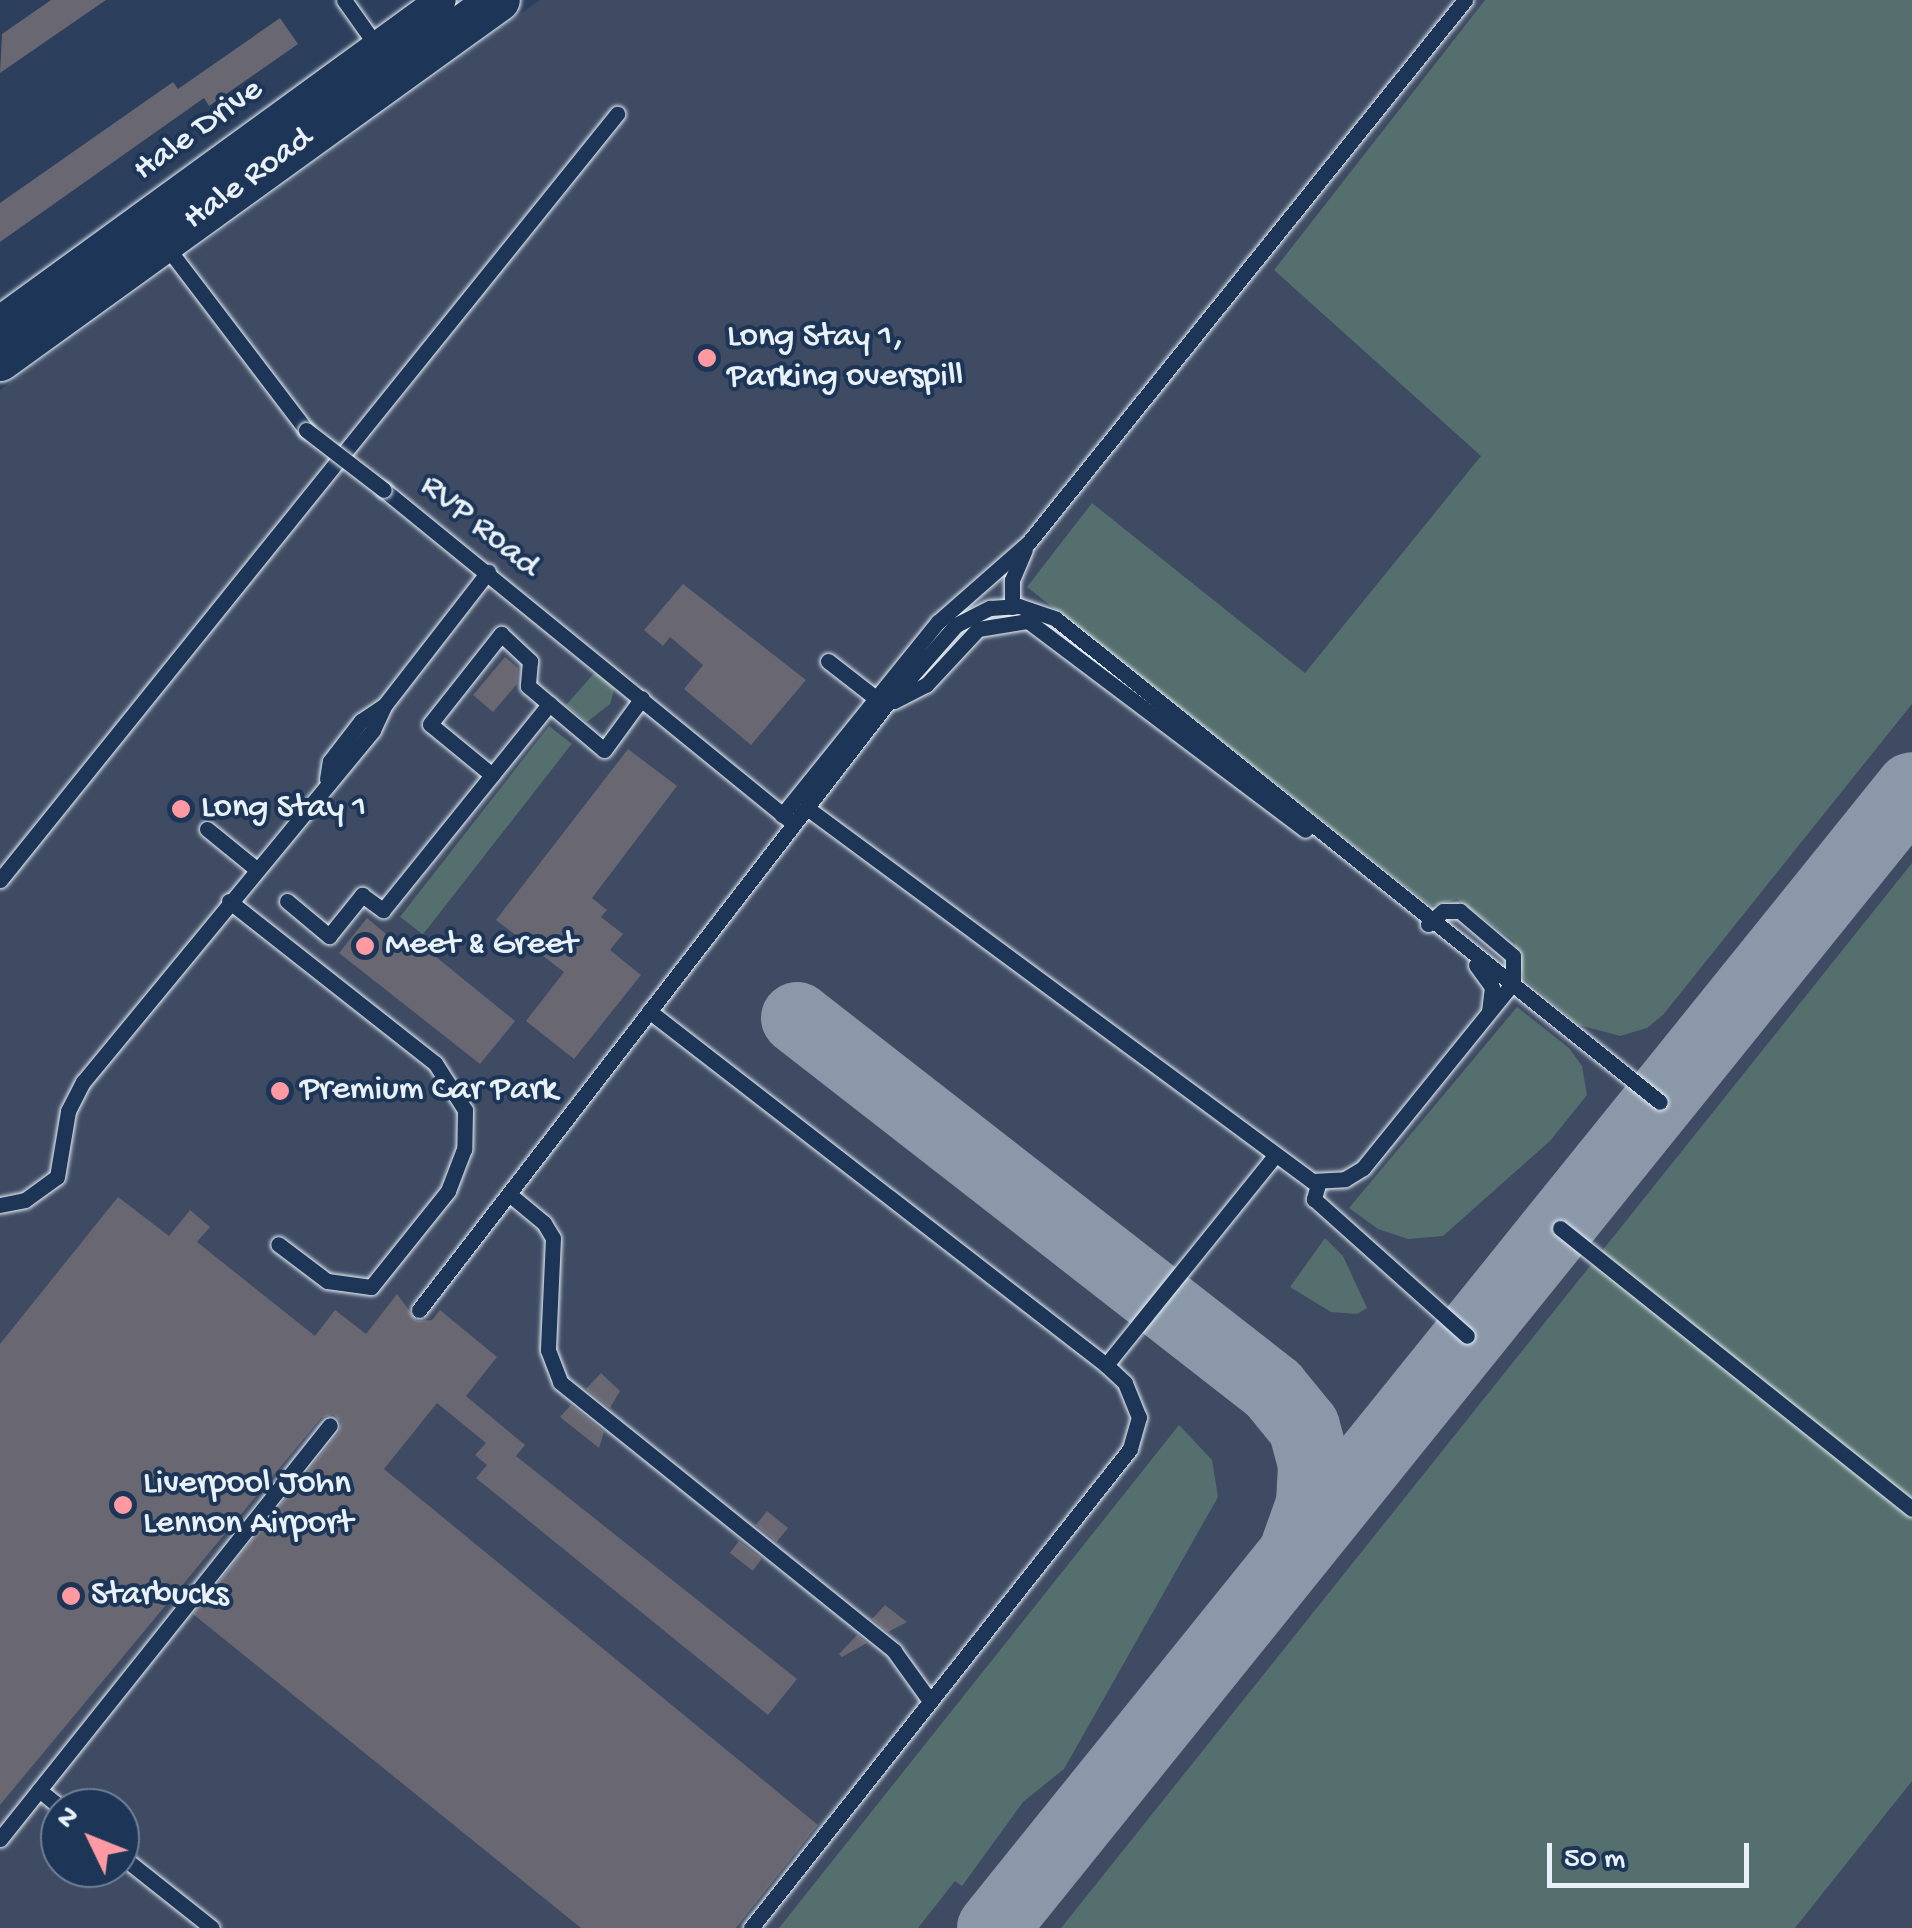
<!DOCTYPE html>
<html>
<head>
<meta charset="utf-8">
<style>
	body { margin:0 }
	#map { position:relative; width:1912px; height:1928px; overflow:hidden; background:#2c3f5c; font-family:"Gochi Hand",sans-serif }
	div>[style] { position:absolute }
	.built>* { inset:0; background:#3e4b63 }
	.green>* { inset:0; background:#546f6d; transform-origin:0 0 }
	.taxiway>* { height:72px; margin:-36px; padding:0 36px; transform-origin:36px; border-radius:36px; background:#8a98aa }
	.building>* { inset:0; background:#686772; transform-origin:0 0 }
	.roads { filter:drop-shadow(0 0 2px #e8f1f8) drop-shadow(0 0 2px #e8f1f8) }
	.lane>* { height:15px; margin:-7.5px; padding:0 7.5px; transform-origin:7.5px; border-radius:7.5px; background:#1d3557 }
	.street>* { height:30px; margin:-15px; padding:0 15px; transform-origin:15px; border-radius:15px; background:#1d3557 }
	.secondary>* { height:42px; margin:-21px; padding:0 21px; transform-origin:21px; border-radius:21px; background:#1d3557 }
	.bridges { filter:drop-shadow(0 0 2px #e8f1f8) drop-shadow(0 0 2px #e8f1f8) }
	.lane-bridge>* { height:15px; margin:-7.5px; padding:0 7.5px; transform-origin:7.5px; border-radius:7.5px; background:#1d3557 }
	.dots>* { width:28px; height:28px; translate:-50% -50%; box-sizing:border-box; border:5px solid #1d3557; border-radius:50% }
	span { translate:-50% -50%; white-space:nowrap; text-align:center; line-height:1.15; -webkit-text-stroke:8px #1d3557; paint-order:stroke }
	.street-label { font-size:35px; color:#e8f1f8 }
	.poi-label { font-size:35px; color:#e8f1f8 }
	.left { translate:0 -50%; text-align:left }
	.north { position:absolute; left:40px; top:1788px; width:100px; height:100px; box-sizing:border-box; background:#1d3557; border:2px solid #6e8097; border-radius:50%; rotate:313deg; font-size:28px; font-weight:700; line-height:40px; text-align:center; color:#e8f1f8 }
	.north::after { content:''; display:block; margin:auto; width:35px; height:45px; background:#ff9aa2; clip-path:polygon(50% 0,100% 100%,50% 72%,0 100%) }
	.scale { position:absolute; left:1547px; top:1843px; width:202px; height:45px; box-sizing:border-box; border:5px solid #e8f1f8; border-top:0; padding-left:12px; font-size:30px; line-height:35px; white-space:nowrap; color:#e8f1f8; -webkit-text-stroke:8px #1d3557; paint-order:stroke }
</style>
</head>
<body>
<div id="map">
	<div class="built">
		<i style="clip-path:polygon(evenodd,540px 0,1912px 0,1912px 1928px,0 1928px,0 390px,540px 0,60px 1808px,120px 1808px,120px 1868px,60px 1868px,60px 1808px)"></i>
	</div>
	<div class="green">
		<i style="clip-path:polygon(1485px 0,1912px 0,1912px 704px,1663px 1015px,1647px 1028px,1620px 1036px,1579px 1025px,1524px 979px,1514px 941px,1457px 899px,1431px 906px,1027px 587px,1092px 503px,1305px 673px,1481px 456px,1274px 270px)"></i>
		<i style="clip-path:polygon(597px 670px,615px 687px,610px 704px,587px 722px,566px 705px)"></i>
		<i style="left:549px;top:726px;width:29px;height:242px;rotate:38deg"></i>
		<i style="clip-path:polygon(1912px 863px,1912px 1781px,1795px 1928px,1061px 1928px)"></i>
		<i style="clip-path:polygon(1517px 1007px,1569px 1048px,1582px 1066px,1587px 1095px,1550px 1141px,1443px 1236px,1408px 1239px,1378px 1229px,1349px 1208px)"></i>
		<i style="clip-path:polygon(1325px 1238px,1343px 1256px,1367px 1308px,1357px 1314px,1331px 1312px,1290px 1287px)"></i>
		<i style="clip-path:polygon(1179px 1425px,1212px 1460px,1218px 1497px,1064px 1769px,1023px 1802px,962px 1886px,955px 1881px,918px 1928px,779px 1928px)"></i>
	</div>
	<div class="taxiway">
		<i style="left:797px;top:1018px;width:604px;rotate:37.93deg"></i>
		<i style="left:1273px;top:1389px;width:49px;rotate:50.8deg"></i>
		<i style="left:1304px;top:1427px;width:39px;rotate:75deg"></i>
		<i style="left:1314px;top:1465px;width:39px;rotate:93deg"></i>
		<i style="left:1312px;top:1504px;width:45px;rotate:109.7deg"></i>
		<i style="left:993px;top:1928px;width:1464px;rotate:-51.13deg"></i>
	</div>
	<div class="building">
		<i style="clip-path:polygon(51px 0,106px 0,0 73px,2px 34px)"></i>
		<i style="clip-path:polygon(280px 18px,298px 44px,209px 106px,204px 98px,0 242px,0 203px,173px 82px,178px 89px)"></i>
		<i style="clip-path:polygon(683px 584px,806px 680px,751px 745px,684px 689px,703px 665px,670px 637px,663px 646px,644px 630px)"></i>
		<i style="clip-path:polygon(505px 657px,518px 668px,517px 684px,493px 712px,473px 695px)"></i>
		<i style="clip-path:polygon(628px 749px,677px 786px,592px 898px,607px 910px,601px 917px,623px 934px,610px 950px,641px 975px,574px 1059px,526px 1021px,564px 972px,496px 920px)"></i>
		<i style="clip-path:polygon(367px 918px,410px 954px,419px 943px,515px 1021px,480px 1064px,339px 953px)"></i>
		<i style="clip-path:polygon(118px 1197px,169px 1236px,190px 1210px,210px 1227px,197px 1242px,315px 1336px,335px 1310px,366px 1334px,397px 1294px,417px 1321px,432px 1320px,440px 1310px,497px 1357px,466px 1396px,525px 1445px,516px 1456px,797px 1679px,768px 1715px,476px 1478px,487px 1465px,475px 1455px,486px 1443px,437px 1403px,384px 1469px,818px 1825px,736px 1928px,581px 1928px,193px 1614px,339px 1432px,341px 1422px,333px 1414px,321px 1418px,0 1805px,0 1344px)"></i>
		<i style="clip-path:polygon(601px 1373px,620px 1391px,610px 1408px,586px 1389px)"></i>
		<i style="clip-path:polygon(571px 1405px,604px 1432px,599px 1448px,560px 1417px)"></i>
		<i style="left:767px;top:1511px;width:27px;height:18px;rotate:39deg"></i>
		<i style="left:739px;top:1541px;width:29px;height:15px;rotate:38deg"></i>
		<i style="clip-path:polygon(885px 1605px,907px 1622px,888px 1632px,872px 1619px)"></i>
		<i style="clip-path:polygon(857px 1635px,867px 1643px,842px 1657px,839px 1654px)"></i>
	</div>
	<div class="roads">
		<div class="lane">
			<i style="left:344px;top:0;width:59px;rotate:54.7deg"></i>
			<i style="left:166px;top:246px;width:231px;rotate:52.7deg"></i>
			<i style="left:384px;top:490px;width:521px;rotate:39.16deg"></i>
			<i style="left:1012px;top:607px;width:27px;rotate:-90deg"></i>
			<i style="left:1012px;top:580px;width:33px;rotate:-67deg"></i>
			<i style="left:828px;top:661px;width:68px;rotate:37.9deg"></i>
			<i style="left:894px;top:701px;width:36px;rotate:-27deg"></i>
			<i style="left:926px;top:685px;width:76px;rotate:-47.1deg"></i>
			<i style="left:978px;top:629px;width:51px;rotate:-9.1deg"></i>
			<i style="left:1028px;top:621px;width:347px;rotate:37deg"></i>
			<i style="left:492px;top:775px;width:80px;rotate:-140.6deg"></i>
			<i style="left:430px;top:724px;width:115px;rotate:-51.7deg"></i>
			<i style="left:501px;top:634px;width:40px;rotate:43deg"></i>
			<i style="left:530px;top:661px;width:25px;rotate:95deg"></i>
			<i style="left:528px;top:686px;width:99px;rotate:40.1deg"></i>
			<i style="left:604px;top:750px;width:64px;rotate:-53.8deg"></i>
			<i style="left:327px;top:779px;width:18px;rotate:-81deg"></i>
			<i style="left:330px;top:761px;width:51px;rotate:-52.2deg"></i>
			<i style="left:361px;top:721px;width:27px;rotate:-34deg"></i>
			<i style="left:807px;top:808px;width:628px;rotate:36.45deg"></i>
			<i style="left:1312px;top:1181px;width:33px;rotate:-3deg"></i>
			<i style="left:1345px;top:1179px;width:21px;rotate:-31deg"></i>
			<i style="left:1363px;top:1168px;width:238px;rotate:-51deg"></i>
			<i style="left:1513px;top:983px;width:27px;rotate:-90deg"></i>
			<i style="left:1513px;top:956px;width:70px;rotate:-139.7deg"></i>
			<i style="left:1460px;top:911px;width:17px;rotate:180deg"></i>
			<i style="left:1443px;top:911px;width:20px;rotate:139deg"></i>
			<i style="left:782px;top:815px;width:248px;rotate:-51.1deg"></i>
			<i style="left:938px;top:622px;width:121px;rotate:-41.3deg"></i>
			<i style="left:1029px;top:542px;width:696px;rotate:-51.19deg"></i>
			<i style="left:207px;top:829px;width:62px;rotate:39.1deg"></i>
			<i style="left:0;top:880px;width:984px;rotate:-51.15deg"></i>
			<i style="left:229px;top:901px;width:262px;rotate:38.2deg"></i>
			<i style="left:435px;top:1063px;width:56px;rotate:57.4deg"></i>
			<i style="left:465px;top:1110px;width:39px;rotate:91deg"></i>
			<i style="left:464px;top:1149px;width:45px;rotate:110.9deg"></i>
			<i style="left:448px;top:1191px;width:123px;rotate:128.7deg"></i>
			<i style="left:371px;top:1287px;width:44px;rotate:-172.2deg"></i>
			<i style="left:327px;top:1281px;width:61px;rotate:-142.9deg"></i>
			<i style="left:287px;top:901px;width:55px;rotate:39.8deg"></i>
			<i style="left:329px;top:936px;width:53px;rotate:-51.2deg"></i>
			<i style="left:362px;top:895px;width:26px;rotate:36deg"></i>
			<i style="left:383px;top:910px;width:265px;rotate:-51.1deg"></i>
			<i style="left:1476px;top:965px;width:27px;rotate:54deg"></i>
			<i style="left:1492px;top:987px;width:24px;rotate:97deg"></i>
			<i style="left:649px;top:1011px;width:578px;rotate:37.76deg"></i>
			<i style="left:1106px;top:1365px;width:26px;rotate:43deg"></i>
			<i style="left:1125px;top:1383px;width:37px;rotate:68deg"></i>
			<i style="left:1139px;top:1417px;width:33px;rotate:106deg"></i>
			<i style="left:1130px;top:1449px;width:611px;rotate:128.35deg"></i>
			<i style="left:1319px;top:1181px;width:19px;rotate:106deg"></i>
			<i style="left:1314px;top:1199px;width:205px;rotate:41.8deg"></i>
			<i style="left:509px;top:1194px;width:45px;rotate:39.6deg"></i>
			<i style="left:544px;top:1223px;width:17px;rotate:59deg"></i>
			<i style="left:553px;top:1238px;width:112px;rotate:92.6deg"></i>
			<i style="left:548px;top:1350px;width:34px;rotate:69deg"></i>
			<i style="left:560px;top:1382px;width:429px;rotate:38.8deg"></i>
			<i style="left:894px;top:1651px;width:62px;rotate:54.2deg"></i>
			<i style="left:0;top:1205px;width:25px;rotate:-11deg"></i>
			<i style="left:25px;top:1200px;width:39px;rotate:-36deg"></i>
			<i style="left:57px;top:1177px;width:67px;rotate:-80.5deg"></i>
			<i style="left:68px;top:1111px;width:33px;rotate:-63deg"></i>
			<i style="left:83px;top:1082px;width:456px;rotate:-50.5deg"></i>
			<i style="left:373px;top:730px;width:26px;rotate:-65deg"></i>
			<i style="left:384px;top:706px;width:170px;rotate:-52.2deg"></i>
			<i style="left:1560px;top:1228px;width:450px;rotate:38.6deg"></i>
			<i style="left:419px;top:1310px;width:764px;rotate:-52.34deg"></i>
			<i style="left:886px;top:705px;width:106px;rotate:-48.8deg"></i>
			<i style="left:956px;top:625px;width:38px;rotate:-27deg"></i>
			<i style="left:990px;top:608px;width:29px;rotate:-4deg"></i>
			<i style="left:1019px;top:606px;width:39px;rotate:19deg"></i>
			<i style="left:1056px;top:619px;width:773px;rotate:38.65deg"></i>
			<i style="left:1106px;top:1365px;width:266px;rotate:-51.1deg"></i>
			<i style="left:39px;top:1790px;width:28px;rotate:39deg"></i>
			<i style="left:0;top:1839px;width:529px;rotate:-51.44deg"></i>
			<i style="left:120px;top:1855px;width:117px;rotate:38.4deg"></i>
		</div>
		<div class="street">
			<i style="left:0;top:321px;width:545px;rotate:-36.05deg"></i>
		</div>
		<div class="secondary">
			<i style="left:0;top:360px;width:615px;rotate:-35.81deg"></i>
		</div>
	</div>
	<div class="bridges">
		<div class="lane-bridge">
			<i style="left:306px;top:430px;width:98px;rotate:37.6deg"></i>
		</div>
	</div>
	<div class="dots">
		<i style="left:707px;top:358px;background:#ff9aa2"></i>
		<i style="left:181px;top:809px;background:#ff9aa2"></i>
		<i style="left:365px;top:946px;background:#ff9aa2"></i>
		<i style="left:280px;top:1091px;background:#ff9aa2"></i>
		<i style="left:123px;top:1505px;background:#ff9aa2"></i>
		<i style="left:71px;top:1596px;background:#ff9aa2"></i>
	</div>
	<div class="street-label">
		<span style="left:199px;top:131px;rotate:-36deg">Hale Drive</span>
		<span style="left:249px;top:180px;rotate:-36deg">Hale Road</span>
		<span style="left:479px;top:527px;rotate:39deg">RVP Road</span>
	</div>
	<div class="poi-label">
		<span class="left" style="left:727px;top:358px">Long Stay 1,<br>Parking overspill</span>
		<span class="left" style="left:201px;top:809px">Long Stay 1</span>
		<span class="left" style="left:385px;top:946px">Meet &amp; Greet</span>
		<span class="left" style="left:300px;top:1091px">Premium Car Park</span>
		<span class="left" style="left:143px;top:1505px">Liverpool John<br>Lennon Airport</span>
		<span class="left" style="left:91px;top:1596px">Starbucks</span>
	</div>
	<div class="north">N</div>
	<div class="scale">50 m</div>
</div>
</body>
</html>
